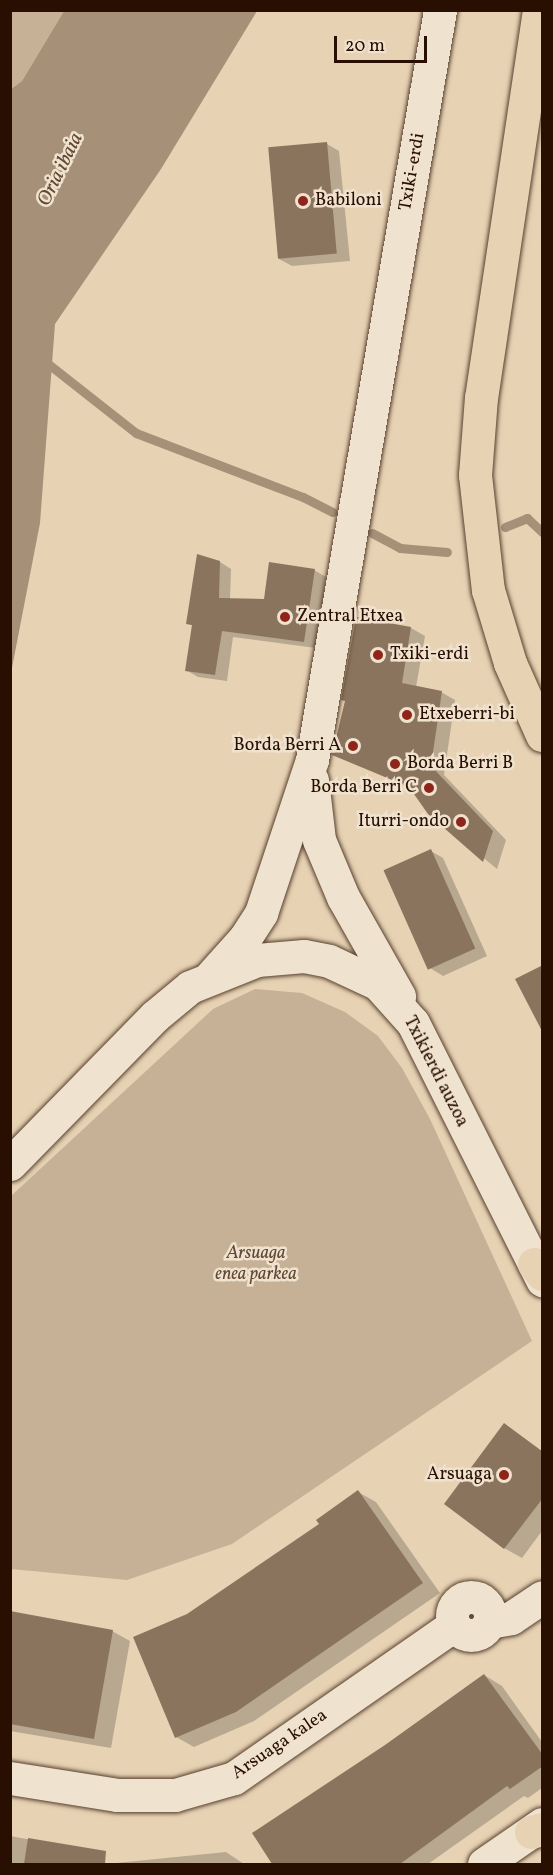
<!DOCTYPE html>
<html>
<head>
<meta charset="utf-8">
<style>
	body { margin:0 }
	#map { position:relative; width:553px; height:1875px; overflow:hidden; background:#e7d2b4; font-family:Vollkorn,serif }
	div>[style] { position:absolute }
	.green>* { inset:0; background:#c7b196 }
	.water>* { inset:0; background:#a69077 }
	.shadow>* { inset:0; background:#0003 }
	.stream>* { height:9px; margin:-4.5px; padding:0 4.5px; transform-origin:4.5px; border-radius:4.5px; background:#a69077 }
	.building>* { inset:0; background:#8b745e; transform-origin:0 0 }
	.roads { filter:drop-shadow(0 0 2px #58402e) drop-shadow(0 0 2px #58402e) }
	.minor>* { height:33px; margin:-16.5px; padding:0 16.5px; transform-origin:16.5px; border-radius:16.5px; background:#efe2ce }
	.minor>.ring { margin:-16.5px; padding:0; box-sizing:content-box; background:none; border:33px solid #efe2ce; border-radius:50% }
	.highway>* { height:33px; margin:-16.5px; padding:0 16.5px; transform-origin:16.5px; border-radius:16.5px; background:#e7d2b4 }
	.dots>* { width:16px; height:16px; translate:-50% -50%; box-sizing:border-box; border:3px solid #efe2ce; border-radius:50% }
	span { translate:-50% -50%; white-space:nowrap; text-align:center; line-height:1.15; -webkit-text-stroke:5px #efe2ce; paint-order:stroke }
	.street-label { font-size:18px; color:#280f01 }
	.poi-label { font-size:18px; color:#280f01 }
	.left { translate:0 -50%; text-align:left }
	.right { translate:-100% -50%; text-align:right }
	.park-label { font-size:18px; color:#604835; font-style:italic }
	.water-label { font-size:20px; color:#614936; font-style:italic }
	.frame { position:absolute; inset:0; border:12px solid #280f01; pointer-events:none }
	.scale { position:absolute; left:334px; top:36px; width:93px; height:27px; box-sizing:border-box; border:3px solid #280f01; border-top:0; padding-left:8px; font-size:18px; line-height:21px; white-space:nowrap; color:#280f01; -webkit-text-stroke:4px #efe2ce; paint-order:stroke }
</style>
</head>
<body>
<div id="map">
	<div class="green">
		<i style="clip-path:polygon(11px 11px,64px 11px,22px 81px,11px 89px)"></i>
		<i style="clip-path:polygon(255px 989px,302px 993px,345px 1012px,378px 1036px,402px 1068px,430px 1119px,532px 1341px,232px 1544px,127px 1580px,11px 1569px,11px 1196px,213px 1009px)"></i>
	</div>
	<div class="water">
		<i style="clip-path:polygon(64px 11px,257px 11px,161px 169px,55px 324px,40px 523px,11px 673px,11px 89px,22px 81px)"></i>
	</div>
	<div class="shadow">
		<i style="clip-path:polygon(327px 144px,339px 151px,350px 261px,292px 266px,279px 259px)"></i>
		<i style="clip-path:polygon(220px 562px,231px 569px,230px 599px,265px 600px,314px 570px,326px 577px,316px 648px,233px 637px,227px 681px,198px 677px,186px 670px,193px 626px,187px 623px)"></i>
		<i style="clip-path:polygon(411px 628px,425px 636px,416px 687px,441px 692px,455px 700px,444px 775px,506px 840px,497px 869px,429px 813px,413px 789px,334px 754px)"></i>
		<i style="clip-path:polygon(431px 851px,443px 858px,487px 956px,443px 976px,430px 968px)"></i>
		<i style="clip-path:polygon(505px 1425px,542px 1451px,542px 1531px,522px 1558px,504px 1548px)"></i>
		<i style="clip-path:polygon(358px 1492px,376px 1502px,440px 1593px,254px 1721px,194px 1747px,176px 1737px,188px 1615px,321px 1524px)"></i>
		<i style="clip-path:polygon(10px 1613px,112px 1631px,130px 1641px,111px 1748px,10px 1731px)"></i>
		<i style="clip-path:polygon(484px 1675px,502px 1686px,542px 1742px,542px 1788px,528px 1798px,524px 1796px,428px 1864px,274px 1864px,254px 1833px,386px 1746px)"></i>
		<i style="clip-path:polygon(10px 1836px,76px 1848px,94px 1858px,93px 1864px,10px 1864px)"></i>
		<i style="clip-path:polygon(226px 1852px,244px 1864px,106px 1864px)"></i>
	</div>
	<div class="stream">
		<i style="left:42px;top:359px;width:120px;rotate:38.2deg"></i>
		<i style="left:136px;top:433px;width:179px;rotate:21deg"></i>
		<i style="left:303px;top:497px;width:33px;rotate:27deg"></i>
		<i style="left:505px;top:527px;width:24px;rotate:-22deg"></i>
		<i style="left:527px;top:518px;width:21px;rotate:43deg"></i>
		<i style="left:372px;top:533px;width:32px;rotate:28deg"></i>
		<i style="left:400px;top:548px;width:47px;rotate:4.9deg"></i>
	</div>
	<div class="building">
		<i style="left:327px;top:142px;width:112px;height:59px;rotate:85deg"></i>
		<i style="clip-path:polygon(197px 554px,220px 561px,219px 598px,264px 599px,269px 562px,315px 569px,304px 642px,222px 631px,215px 675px,185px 671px,192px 625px,186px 624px)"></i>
		<i style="clip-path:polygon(356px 617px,411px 627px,402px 683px,442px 691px,431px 766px,493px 831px,483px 862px,428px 814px,409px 787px,332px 755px,345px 701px,341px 700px)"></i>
		<i style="left:431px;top:849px;width:109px;height:52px;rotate:66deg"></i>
		<i style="clip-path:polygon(543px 965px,543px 1033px,515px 979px)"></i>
		<i style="clip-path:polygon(504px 1423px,543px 1452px,543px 1498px,504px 1549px,444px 1504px)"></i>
		<i style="clip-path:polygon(358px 1490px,423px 1583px,236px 1712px,175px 1738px,133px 1637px,187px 1614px,319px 1524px,316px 1520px)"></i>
		<i style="clip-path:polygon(10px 1611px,113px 1630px,94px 1739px,10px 1724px)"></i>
		<i style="clip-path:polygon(484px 1674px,543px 1755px,543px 1766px,510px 1789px,507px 1786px,400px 1864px,272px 1864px,252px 1833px,385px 1745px)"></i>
		<i style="clip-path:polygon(28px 1838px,106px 1851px,105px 1864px,24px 1864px)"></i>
	</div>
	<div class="roads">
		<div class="minor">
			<i style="left:312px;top:780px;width:60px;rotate:83.3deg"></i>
			<i style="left:319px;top:840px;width:62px;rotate:67.2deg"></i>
			<i style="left:343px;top:897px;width:114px;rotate:60.5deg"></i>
			<i style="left:211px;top:976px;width:51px;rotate:-48.2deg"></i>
			<i style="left:245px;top:938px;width:30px;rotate:-57deg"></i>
			<i style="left:261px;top:913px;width:161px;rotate:-71.6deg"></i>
			<i style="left:312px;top:760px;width:761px;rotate:-80.31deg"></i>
			<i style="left:10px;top:1164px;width:207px;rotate:-45.6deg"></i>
			<i style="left:155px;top:1016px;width:45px;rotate:-39.6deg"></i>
			<i style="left:190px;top:987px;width:72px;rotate:-21.9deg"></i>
			<i style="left:257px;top:960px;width:47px;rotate:-4.9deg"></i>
			<i style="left:304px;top:956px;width:25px;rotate:11deg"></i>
			<i style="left:329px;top:961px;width:54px;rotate:25.1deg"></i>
			<i style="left:378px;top:984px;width:52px;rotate:48.1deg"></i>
			<i style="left:413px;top:1023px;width:288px;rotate:63.3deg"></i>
			<i class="ring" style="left:452px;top:1597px;width:5px;height:5px"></i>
			<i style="left:489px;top:1622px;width:22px;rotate:-10deg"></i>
			<i style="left:511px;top:1618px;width:37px;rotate:-34deg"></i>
			<i style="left:10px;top:1778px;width:108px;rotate:9deg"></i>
			<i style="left:117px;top:1795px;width:58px"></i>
			<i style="left:175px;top:1795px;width:61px;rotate:-16.1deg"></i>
			<i style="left:234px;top:1778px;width:268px;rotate:-34.8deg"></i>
			<i style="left:484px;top:1864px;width:70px;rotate:-34.6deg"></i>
		</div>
		<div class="highway">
			<i style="left:539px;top:10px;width:391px;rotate:98.5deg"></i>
			<i style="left:481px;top:397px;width:78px;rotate:94.4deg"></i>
			<i style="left:475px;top:475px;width:116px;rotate:83.6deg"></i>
			<i style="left:488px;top:590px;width:76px;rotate:73.2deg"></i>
			<i style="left:510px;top:663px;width:79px;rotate:66deg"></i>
			<i style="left:534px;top:1264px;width:13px;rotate:51deg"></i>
			<i style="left:531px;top:1832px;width:11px;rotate:-15deg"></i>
		</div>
	</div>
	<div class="dots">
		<i style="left:303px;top:201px;background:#8f2418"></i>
		<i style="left:285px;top:617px;background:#8f2418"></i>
		<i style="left:378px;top:655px;background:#8f2418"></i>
		<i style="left:407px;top:715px;background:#8f2418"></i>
		<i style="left:353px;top:746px;background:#8f2418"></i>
		<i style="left:395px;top:764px;background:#8f2418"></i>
		<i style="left:429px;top:788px;background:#8f2418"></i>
		<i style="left:461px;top:822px;background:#8f2418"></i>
		<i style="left:504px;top:1475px;background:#8f2418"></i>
	</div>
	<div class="street-label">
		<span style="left:413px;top:172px;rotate:-80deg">Txiki-erdi</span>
		<span style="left:435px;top:1072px;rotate:63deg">Txikierdi auzoa</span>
		<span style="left:280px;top:1745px;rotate:-34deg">Arsuaga kalea</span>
	</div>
	<div class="poi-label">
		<span class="left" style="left:315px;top:201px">Babiloni</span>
		<span class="left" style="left:297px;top:617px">Zentral Etxea</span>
		<span class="left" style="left:390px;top:655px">Txiki-erdi</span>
		<span class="left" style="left:419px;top:715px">Etxeberri-bi</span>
		<span class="right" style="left:341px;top:746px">Borda Berri A</span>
		<span class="left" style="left:407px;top:764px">Borda Berri B</span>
		<span class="right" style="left:417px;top:788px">Borda Berri C</span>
		<span class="right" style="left:449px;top:822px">Iturri-ondo</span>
		<span class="right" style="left:492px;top:1475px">Arsuaga</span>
	</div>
	<div class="park-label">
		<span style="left:256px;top:1265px">Arsuaga<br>enea parkea</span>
	</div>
	<div class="water-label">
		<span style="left:61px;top:170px;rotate:-64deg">Oria ibaia</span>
	</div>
	<div class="frame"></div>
	<div class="scale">20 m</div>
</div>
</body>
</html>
